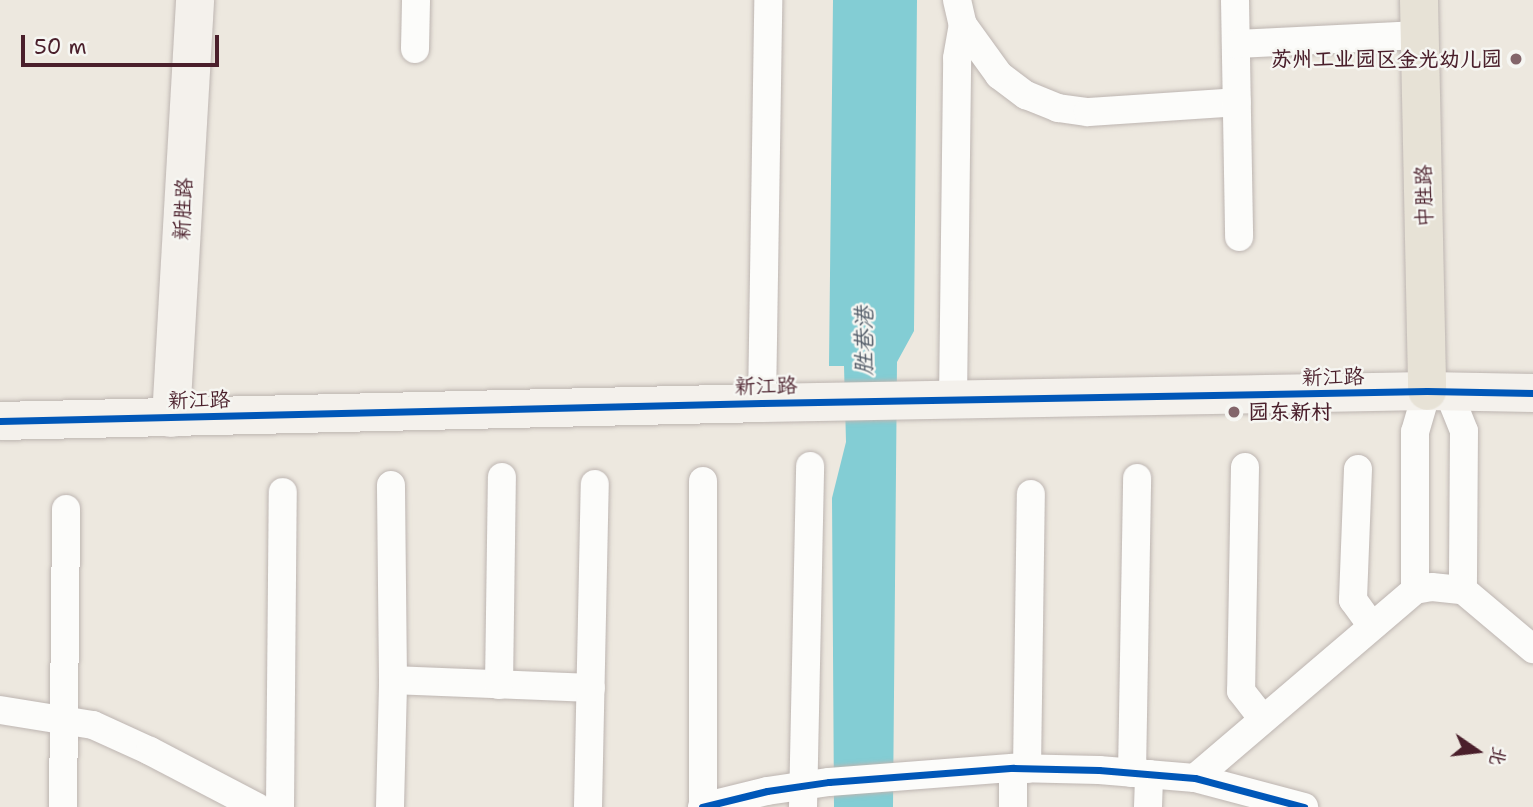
<!DOCTYPE html>
<html>
<head>
<meta charset="utf-8">
<style>
	body { margin:0 }
	#map { position:relative; width:1533px; height:807px; overflow:hidden; background:#ede8df; font-family:"Shantell Sans","LXGW WenKai TC",sans-serif }
	div>[style] { position:absolute }
	.water>* { inset:0; background:#83cdd4 }
	.roads { filter:drop-shadow(0 0 2px #bdb5b1) drop-shadow(0 0 2px #bdb5b1) }
	.street>* { height:28px; margin:-14px; padding:0 14px; transform-origin:14px; border-radius:14px; background:#fcfcfa }
	.secondary>* { height:38px; margin:-19px; padding:0 19px; transform-origin:19px; border-radius:19px; background:#f4f1ec }
	.primary>* { height:38px; margin:-19px; padding:0 19px; transform-origin:19px; border-radius:19px; background:#e7e2d6 }
	.cycleway>* { height:7px; margin:-3.5px; padding:0 3.5px; transform-origin:3.5px; border-radius:3.5px; background:#0057b8 }
	.dots>* { width:19px; height:19px; translate:-50% -50%; box-sizing:border-box; border:4px solid #f6f6f2; border-radius:50% }
	span { translate:-50% -50%; white-space:nowrap; text-align:center; line-height:1.15; -webkit-text-stroke:5px #f6f6f2; paint-order:stroke }
	.poi-label { font-size:21px; color:#4a1f2b; font-weight:700 }
	.right { translate:-100% -50%; text-align:right }
	.left { translate:0 -50%; text-align:left }
	.street-label { font-size:21px; color:#4a1f2b }
	.water-label { font-size:23px; color:#4e5865; font-style:italic }
	.north { position:absolute; left:1442px; top:716px; width:70px; height:70px; -webkit-text-stroke:5px #f6f6f2; paint-order:stroke; rotate:104deg; font-size:19px; font-weight:700; line-height:28px; text-align:center; color:#4a1f2b }
	.north::after { content:''; display:block; margin:auto; width:24px; height:32px; background:#4a1f2b; clip-path:polygon(50% 0,100% 100%,50% 72%,0 100%) }
	.scale { position:absolute; left:21px; top:35px; width:198px; height:32px; box-sizing:border-box; border:4px solid #4a1f2b; border-top:0; padding-left:9px; font-size:21px; line-height:24px; white-space:nowrap; color:#4a1f2b; -webkit-text-stroke:5px #f6f6f2; paint-order:stroke }
</style>
</head>
<body>
<div id="map">
	<div class="water">
		<i style="clip-path:polygon(833px 0,917px 0,914px 331px,897px 362px,893px 807px,834px 807px,832px 498px,846px 442px,844px 366px,829px 366px)"></i>
	</div>
	<div class="roads">
		<div class="street">
			<i style="left:957px;top:0;width:26px;rotate:77deg"></i>
			<i style="left:963px;top:25px;width:62px;rotate:54.2deg"></i>
			<i style="left:999px;top:75px;width:34px;rotate:37deg"></i>
			<i style="left:1026px;top:95px;width:35px;rotate:22deg"></i>
			<i style="left:1058px;top:108px;width:30px;rotate:8deg"></i>
			<i style="left:1088px;top:112px;width:149px;rotate:-3.8deg"></i>
			<i style="left:1235px;top:0;width:237px;rotate:89deg"></i>
			<i style="left:1236px;top:44px;width:184px;rotate:-2.8deg"></i>
			<i style="left:415px;top:49px;width:49px;rotate:-88.8deg"></i>
			<i style="left:1448px;top:391px;width:43px;rotate:68.2deg"></i>
			<i style="left:1464px;top:431px;width:159px;rotate:90.4deg"></i>
			<i style="left:953px;top:401px;width:343px;rotate:-89.3deg"></i>
			<i style="left:957px;top:58px;width:34px;rotate:-80deg"></i>
			<i style="left:762px;top:403px;width:403px;rotate:-89.1deg"></i>
			<i style="left:1245px;top:467px;width:224px;rotate:91deg"></i>
			<i style="left:1241px;top:691px;width:36px;rotate:52deg"></i>
			<i style="left:1358px;top:469px;width:131px;rotate:92.2deg"></i>
			<i style="left:1353px;top:600px;width:32px;rotate:54deg"></i>
			<i style="left:1415px;top:590px;width:158px;rotate:-90deg"></i>
			<i style="left:1415px;top:432px;width:43px;rotate:-73.7deg"></i>
			<i style="left:393px;top:680px;width:198px;rotate:2.3deg"></i>
			<i style="left:499px;top:685px;width:208px;rotate:-89.2deg"></i>
			<i style="left:0;top:710px;width:94px;rotate:9.2deg"></i>
			<i style="left:93px;top:725px;width:63px;rotate:24.5deg"></i>
			<i style="left:150px;top:751px;width:121px;rotate:27.6deg"></i>
			<i style="left:1027px;top:769px;width:275px;rotate:-89.2deg"></i>
			<i style="left:1132px;top:773px;width:295px;rotate:-89deg"></i>
			<i style="left:1195px;top:778px;width:289px;rotate:-40.5deg"></i>
			<i style="left:1415px;top:590px;width:17px;rotate:-10deg"></i>
			<i style="left:1432px;top:587px;width:31px;rotate:6deg"></i>
			<i style="left:1463px;top:590px;width:92px;rotate:40.1deg"></i>
			<i style="left:63px;top:807px;width:298px;rotate:-89.4deg"></i>
			<i style="left:280px;top:807px;width:315px;rotate:-89.5deg"></i>
			<i style="left:390px;top:807px;width:127px;rotate:-88.6deg"></i>
			<i style="left:393px;top:680px;width:195px;rotate:-90.6deg"></i>
			<i style="left:588px;top:807px;width:323px;rotate:-88.8deg"></i>
			<i style="left:702px;top:807px;width:67px;rotate:-13.8deg"></i>
			<i style="left:767px;top:791px;width:63px;rotate:-8.3deg"></i>
			<i style="left:829px;top:782px;width:185px;rotate:-4.4deg"></i>
			<i style="left:1013px;top:768px;width:86px;rotate:1.3deg"></i>
			<i style="left:1099px;top:770px;width:96px;rotate:4.8deg"></i>
			<i style="left:1195px;top:778px;width:113px;rotate:14.9deg"></i>
			<i style="left:703px;top:807px;width:326px;rotate:-90deg"></i>
			<i style="left:803px;top:807px;width:341px;rotate:-88.8deg"></i>
			<i style="left:1013px;top:807px;width:39px;rotate:-90deg"></i>
			<i style="left:1148px;top:807px;width:33px;rotate:-88deg"></i>
		</div>
		<div class="secondary">
			<i style="left:171px;top:418px;width:419px;rotate:-86.7deg"></i>
			<i style="left:0;top:421px;width:762px;rotate:-1.35deg"></i>
			<i style="left:762px;top:403px;width:665px;rotate:-1.03deg"></i>
			<i style="left:1427px;top:391px;width:106px;rotate:1.1deg"></i>
		</div>
		<div class="primary">
			<i style="left:1419px;top:0;width:391px;rotate:88.8deg"></i>
		</div>
	</div>
	<div class="cycleway">
		<i style="left:0;top:421px;width:762px;rotate:-1.35deg"></i>
		<i style="left:762px;top:403px;width:665px;rotate:-1.03deg"></i>
		<i style="left:1427px;top:391px;width:106px;rotate:1.1deg"></i>
		<i style="left:702px;top:807px;width:67px;rotate:-13.8deg"></i>
		<i style="left:767px;top:791px;width:63px;rotate:-8.3deg"></i>
		<i style="left:829px;top:782px;width:185px;rotate:-4.4deg"></i>
		<i style="left:1013px;top:768px;width:86px;rotate:1.3deg"></i>
		<i style="left:1099px;top:770px;width:96px;rotate:4.8deg"></i>
		<i style="left:1195px;top:778px;width:113px;rotate:14.9deg"></i>
	</div>
	<div class="dots">
		<i style="left:1516px;top:59px;background:#83656a"></i>
		<i style="left:1234px;top:412px;background:#83656a"></i>
	</div>
	<div class="poi-label">
		<span class="right" style="left:1502px;top:59px">苏州工业园区金光幼儿园</span>
		<span class="left" style="left:1248px;top:412px">园东新村</span>
	</div>
	<div class="street-label">
		<span style="left:1424px;top:196px;rotate:-91deg">中胜路</span>
		<span style="left:183px;top:209px;rotate:-87deg">新胜路</span>
		<span style="left:1333px;top:377px;rotate:-1deg">新江路</span>
		<span style="left:766px;top:386px;rotate:-1deg">新江路</span>
		<span style="left:199px;top:400px;rotate:-1deg">新江路</span>
	</div>
	<div class="water-label">
		<span style="left:864px;top:341px;rotate:-90deg">胜巷港</span>
	</div>
	<div class="north">北</div>
	<div class="scale">50 m</div>
</div>
</body>
</html>
